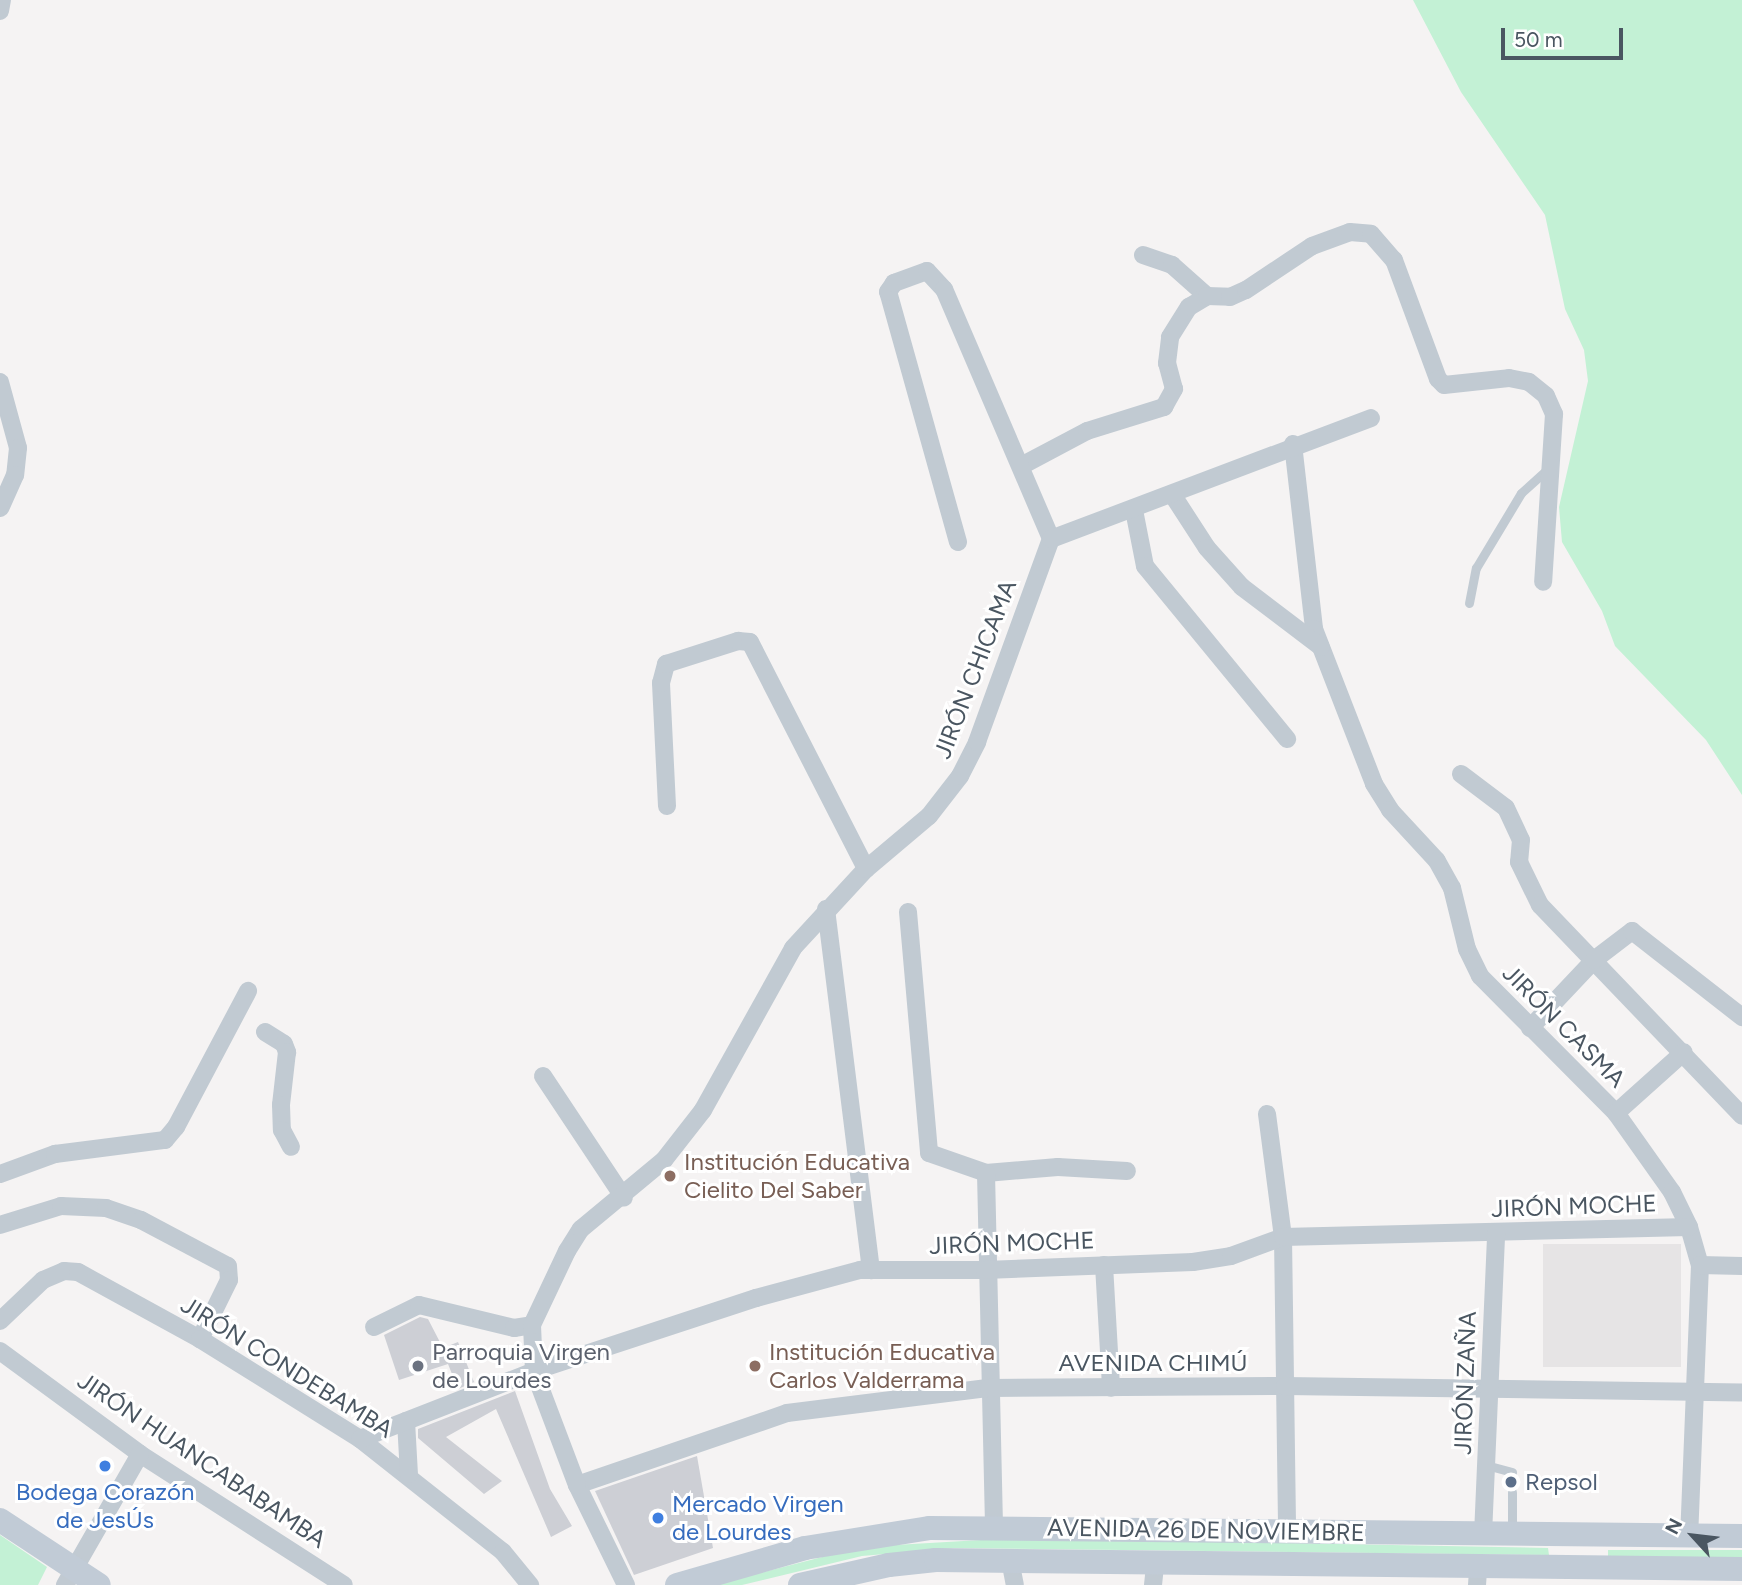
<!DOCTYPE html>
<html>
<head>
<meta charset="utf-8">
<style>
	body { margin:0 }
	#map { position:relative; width:1742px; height:1585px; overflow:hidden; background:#f5f3f3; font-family:Figtree,sans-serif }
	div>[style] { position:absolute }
	.education>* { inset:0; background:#e6e4e5; transform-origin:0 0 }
	.green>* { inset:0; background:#c3f1d5; transform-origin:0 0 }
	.building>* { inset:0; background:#cdcfd5 }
	.service>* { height:9px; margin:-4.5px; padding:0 4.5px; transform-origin:4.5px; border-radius:4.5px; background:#c1cad2 }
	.minor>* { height:18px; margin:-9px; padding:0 9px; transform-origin:9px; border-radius:9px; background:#c1cad2 }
	.secondary>* { height:24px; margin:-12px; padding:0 12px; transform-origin:12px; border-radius:12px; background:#c1cbd6 }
	.dots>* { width:19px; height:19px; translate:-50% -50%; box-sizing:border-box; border:4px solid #fff; border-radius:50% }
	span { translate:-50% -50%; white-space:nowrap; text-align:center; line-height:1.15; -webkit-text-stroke:6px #fff; paint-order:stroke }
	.street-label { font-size:24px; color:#4a5661 }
	.education-label { font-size:24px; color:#785e54 }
	.left { translate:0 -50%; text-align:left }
	.worship-label { font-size:24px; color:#5b616d }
	.service-label { font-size:24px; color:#4e5e75 }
	.shop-label { font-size:24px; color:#366cbe }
	.north { position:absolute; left:1658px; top:1501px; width:70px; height:70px; -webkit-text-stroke:5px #fff; paint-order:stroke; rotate:297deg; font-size:19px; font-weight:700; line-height:28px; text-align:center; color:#4a5661 }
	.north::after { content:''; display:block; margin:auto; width:24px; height:32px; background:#4a5661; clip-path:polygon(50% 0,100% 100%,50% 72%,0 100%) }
	.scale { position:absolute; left:1501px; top:28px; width:122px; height:32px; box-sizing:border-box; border:4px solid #4a5661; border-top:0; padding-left:9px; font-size:21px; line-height:24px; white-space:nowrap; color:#4a5661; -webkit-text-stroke:5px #fff; paint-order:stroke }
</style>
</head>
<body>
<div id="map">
	<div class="education">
		<i style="left:1543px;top:1244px;width:138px;height:123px"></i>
	</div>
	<div class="green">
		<i style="clip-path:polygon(1413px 0,1742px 0,1742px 795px,1706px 740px,1615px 646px,1602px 611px,1562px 542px,1559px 507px,1588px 381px,1584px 350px,1565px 309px,1545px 215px,1461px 92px)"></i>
		<i style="clip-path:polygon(0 1535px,47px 1567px,38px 1585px,0 1585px)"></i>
		<i style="clip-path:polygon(1015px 1538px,1548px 1548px,1549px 1555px,954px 1548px,862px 1556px,742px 1585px,713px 1585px,861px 1547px)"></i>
		<i style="left:1608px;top:1550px;width:134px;height:7px"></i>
	</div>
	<div class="building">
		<i style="clip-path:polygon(420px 1317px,428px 1319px,443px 1348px,458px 1342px,474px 1382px,458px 1389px,448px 1364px,399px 1380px,384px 1335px)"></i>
		<i style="clip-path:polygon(515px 1391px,550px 1489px,572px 1526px,551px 1537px,496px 1409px,446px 1437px,502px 1481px,484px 1494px,418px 1438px,418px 1429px)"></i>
		<i style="clip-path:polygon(697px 1456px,713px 1548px,634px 1575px,595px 1491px)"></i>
	</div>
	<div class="service">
		<i style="left:1469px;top:603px;width:36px;rotate:-79deg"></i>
		<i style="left:1476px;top:568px;width:87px;rotate:-59deg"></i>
		<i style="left:1521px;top:493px;width:39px;rotate:-42deg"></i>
		<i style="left:1486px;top:1465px;width:27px;rotate:15deg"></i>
		<i style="left:1512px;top:1533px;width:41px;rotate:-90deg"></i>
	</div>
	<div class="minor">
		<i style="left:0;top:11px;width:11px;rotate:-80deg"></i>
		<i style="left:1143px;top:255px;width:31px;rotate:19deg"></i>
		<i style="left:1172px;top:265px;width:47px;rotate:41.5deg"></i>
		<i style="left:0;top:382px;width:68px;rotate:74.7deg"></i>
		<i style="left:18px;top:448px;width:27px;rotate:96deg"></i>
		<i style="left:15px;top:475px;width:36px;rotate:114deg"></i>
		<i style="left:1293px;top:444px;width:186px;rotate:83.5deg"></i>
		<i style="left:1314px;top:629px;width:166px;rotate:68.8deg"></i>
		<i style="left:1374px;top:784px;width:31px;rotate:58deg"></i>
		<i style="left:1390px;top:810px;width:69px;rotate:47.3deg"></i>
		<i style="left:1437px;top:861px;width:31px;rotate:61deg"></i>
		<i style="left:1452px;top:888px;width:63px;rotate:76.2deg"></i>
		<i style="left:1467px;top:949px;width:30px;rotate:64deg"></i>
		<i style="left:1480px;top:976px;width:193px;rotate:45.2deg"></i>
		<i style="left:1616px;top:1113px;width:97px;rotate:54.7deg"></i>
		<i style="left:1672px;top:1192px;width:39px;rotate:64deg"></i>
		<i style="left:1689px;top:1227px;width:40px;rotate:74deg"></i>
		<i style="left:1700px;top:1265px;width:270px;rotate:92.3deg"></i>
		<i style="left:1021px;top:466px;width:75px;rotate:-27.9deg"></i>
		<i style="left:1087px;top:431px;width:81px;rotate:-17.3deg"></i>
		<i style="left:1164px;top:407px;width:21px;rotate:-61deg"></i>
		<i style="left:1174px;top:389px;width:27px;rotate:-105deg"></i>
		<i style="left:1167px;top:363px;width:26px;rotate:-83deg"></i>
		<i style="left:1170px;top:337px;width:36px;rotate:-58deg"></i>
		<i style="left:1189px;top:307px;width:21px;rotate:-31deg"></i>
		<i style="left:1207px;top:296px;width:23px;rotate:2deg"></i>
		<i style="left:1230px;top:297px;width:17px;rotate:-24deg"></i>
		<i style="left:1246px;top:290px;width:79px;rotate:-33.7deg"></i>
		<i style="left:1312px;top:246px;width:40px;rotate:-20.2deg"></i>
		<i style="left:1350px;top:232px;width:21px;rotate:5deg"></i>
		<i style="left:1371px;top:234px;width:35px;rotate:49deg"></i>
		<i style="left:1394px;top:260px;width:127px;rotate:69.7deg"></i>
		<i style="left:1438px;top:379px;width:8px;rotate:45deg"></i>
		<i style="left:1444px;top:385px;width:65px;rotate:-6.1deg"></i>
		<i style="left:1509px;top:378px;width:20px;rotate:11deg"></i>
		<i style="left:1529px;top:382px;width:22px;rotate:39deg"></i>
		<i style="left:1546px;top:396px;width:20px;rotate:66deg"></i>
		<i style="left:1554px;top:414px;width:168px;rotate:93.7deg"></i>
		<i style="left:1172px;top:494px;width:64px;rotate:57.1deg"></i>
		<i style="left:1207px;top:548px;width:52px;rotate:48.1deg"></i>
		<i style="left:1242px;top:587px;width:99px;rotate:37.2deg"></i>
		<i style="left:1134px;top:510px;width:57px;rotate:78.9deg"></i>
		<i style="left:1145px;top:566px;width:224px;rotate:50.6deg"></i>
		<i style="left:958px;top:542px;width:260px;rotate:-105.6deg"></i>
		<i style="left:888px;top:292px;width:11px;rotate:-56deg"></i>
		<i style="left:894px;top:283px;width:35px;rotate:-20deg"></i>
		<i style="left:927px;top:271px;width:25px;rotate:47deg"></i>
		<i style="left:944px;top:289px;width:272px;rotate:66.8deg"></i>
		<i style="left:1461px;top:774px;width:56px;rotate:37.1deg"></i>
		<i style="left:1506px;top:808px;width:35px;rotate:65deg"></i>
		<i style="left:1521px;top:840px;width:22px;rotate:95deg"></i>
		<i style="left:1519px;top:862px;width:48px;rotate:64deg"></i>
		<i style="left:1540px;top:905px;width:292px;rotate:46.2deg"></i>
		<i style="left:667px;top:806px;width:123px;rotate:-92.8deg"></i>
		<i style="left:661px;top:683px;width:20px;rotate:-75deg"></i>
		<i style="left:666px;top:664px;width:76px;rotate:-17.7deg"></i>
		<i style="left:738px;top:641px;width:12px;rotate:5deg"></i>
		<i style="left:750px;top:642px;width:255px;rotate:62.9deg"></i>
		<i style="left:826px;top:909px;width:364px;rotate:82.9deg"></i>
		<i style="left:908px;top:912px;width:242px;rotate:85deg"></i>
		<i style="left:929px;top:1153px;width:60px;rotate:19.3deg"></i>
		<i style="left:986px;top:1173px;width:72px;rotate:-4.8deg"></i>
		<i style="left:1058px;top:1167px;width:69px;rotate:3.3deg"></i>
		<i style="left:1530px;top:1028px;width:93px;rotate:-46.7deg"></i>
		<i style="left:1594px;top:960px;width:48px;rotate:-37.3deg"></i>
		<i style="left:1632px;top:931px;width:140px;rotate:38deg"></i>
		<i style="left:265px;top:1032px;width:22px;rotate:32deg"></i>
		<i style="left:284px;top:1044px;width:9px;rotate:69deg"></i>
		<i style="left:287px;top:1052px;width:53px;rotate:96.5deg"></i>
		<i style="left:281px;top:1105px;width:25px;rotate:88deg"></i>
		<i style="left:282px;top:1130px;width:19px;rotate:62deg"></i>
		<i style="left:543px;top:1076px;width:146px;rotate:56.4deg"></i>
		<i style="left:1616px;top:1113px;width:91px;rotate:-41.9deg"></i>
		<i style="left:1267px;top:1114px;width:124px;rotate:82.6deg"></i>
		<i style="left:1283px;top:1237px;width:295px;rotate:89.2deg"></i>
		<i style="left:986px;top:1173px;width:353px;rotate:88.7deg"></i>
		<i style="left:0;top:1174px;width:59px;rotate:-20deg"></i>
		<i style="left:55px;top:1154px;width:111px;rotate:-7.3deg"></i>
		<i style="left:165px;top:1140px;width:17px;rotate:-50deg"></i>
		<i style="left:176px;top:1127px;width:154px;rotate:-62.1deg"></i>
		<i style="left:0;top:1225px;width:64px;rotate:-17.3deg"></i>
		<i style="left:61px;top:1206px;width:45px;rotate:2.5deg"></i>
		<i style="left:106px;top:1208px;width:37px;rotate:19deg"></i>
		<i style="left:141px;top:1220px;width:98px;rotate:27.9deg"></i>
		<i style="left:228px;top:1266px;width:14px;rotate:86deg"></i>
		<i style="left:229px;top:1280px;width:66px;rotate:116.2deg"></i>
		<i style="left:1104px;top:1265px;width:123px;rotate:86.7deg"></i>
		<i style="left:1700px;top:1265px;width:42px;rotate:1.4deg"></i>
		<i style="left:0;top:1321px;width:59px;rotate:-43.6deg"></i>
		<i style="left:43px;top:1280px;width:23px;rotate:-23deg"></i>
		<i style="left:64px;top:1271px;width:14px;rotate:4deg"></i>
		<i style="left:78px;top:1272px;width:139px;rotate:28.8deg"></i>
		<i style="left:200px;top:1339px;width:189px;rotate:32deg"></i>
		<i style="left:360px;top:1439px;width:182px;rotate:38.3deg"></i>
		<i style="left:503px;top:1552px;width:43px;rotate:50.7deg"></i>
		<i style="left:374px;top:1327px;width:50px;rotate:-26.1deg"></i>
		<i style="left:419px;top:1305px;width:98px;rotate:13.6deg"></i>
		<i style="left:514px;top:1328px;width:18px;rotate:-9deg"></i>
		<i style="left:0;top:1351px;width:174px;rotate:36.3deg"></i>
		<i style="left:140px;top:1454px;width:242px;rotate:32.7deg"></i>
		<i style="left:406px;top:1421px;width:53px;rotate:86.8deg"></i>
		<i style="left:360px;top:1439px;width:187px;rotate:-21.3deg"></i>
		<i style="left:534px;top:1371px;width:234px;rotate:-18.2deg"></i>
		<i style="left:756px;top:1298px;width:108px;rotate:-15.1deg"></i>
		<i style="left:860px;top:1270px;width:125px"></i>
		<i style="left:985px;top:1270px;width:208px;rotate:-2.2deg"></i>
		<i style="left:1193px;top:1262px;width:38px;rotate:-9deg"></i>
		<i style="left:1231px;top:1256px;width:55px;rotate:-20.1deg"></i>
		<i style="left:1283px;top:1237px;width:406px;rotate:-1.4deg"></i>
		<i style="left:577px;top:1485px;width:222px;rotate:-18.9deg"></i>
		<i style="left:787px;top:1413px;width:204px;rotate:-7.1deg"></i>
		<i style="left:989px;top:1388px;width:296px;rotate:-0.4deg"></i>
		<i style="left:1285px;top:1386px;width:457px;rotate:0.8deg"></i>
		<i style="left:1483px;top:1535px;width:302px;rotate:-87.5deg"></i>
		<i style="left:1010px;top:1560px;width:25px;rotate:79deg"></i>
		<i style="left:65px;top:1585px;width:151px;rotate:-60.2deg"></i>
		<i style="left:626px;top:1585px;width:111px;rotate:-116.1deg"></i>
		<i style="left:577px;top:1485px;width:122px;rotate:-110.7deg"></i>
		<i style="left:534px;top:1371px;width:46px;rotate:-92.5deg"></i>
		<i style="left:532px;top:1325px;width:82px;rotate:-64.7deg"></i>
		<i style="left:567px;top:1251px;width:26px;rotate:-58deg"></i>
		<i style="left:581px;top:1229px;width:108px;rotate:-39.7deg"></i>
		<i style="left:664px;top:1160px;width:63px;rotate:-52deg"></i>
		<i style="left:703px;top:1110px;width:185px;rotate:-60.9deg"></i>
		<i style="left:793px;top:948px;width:108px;rotate:-47.3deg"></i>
		<i style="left:866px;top:869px;width:82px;rotate:-40.1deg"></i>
		<i style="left:929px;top:816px;width:51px;rotate:-52.2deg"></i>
		<i style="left:960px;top:776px;width:38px;rotate:-63deg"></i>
		<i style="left:977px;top:742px;width:216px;rotate:-70deg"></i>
		<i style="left:1051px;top:539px;width:342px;rotate:-20.7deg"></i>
		<i style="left:1153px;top:1585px;width:20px;rotate:-84deg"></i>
		<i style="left:1477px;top:1585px;width:16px;rotate:-86deg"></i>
	</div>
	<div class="secondary">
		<i style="left:0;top:1520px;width:118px;rotate:33.3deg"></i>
		<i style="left:677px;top:1585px;width:133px;rotate:-16.1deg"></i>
		<i style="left:805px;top:1548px;width:127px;rotate:-9.1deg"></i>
		<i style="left:930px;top:1528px;width:812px;rotate:0.56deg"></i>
		<i style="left:800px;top:1585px;width:91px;rotate:-12.7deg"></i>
		<i style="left:889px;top:1565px;width:47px;rotate:-6.1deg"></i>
		<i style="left:936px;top:1560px;width:806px;rotate:0.64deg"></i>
	</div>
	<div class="dots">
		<i style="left:670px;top:1176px;background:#8d6e63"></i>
		<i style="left:418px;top:1366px;background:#6b7280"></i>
		<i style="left:755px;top:1366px;background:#8d6e63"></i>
		<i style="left:105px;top:1466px;background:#3f7fe0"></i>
		<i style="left:1511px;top:1482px;background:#5c6f8a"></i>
		<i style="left:658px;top:1518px;background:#3f7fe0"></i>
	</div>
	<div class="street-label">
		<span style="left:975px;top:669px;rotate:-69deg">JIRÓN CHICAMA</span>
		<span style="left:1564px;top:1026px;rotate:45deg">JIRÓN CASMA</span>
		<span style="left:1574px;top:1206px;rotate:-2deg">JIRÓN MOCHE</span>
		<span style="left:1012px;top:1243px;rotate:-2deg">JIRÓN MOCHE</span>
		<span style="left:1153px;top:1363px">AVENIDA CHIMÚ</span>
		<span style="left:287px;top:1367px;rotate:32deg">JIRÓN CONDEBAMBA</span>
		<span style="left:1465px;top:1383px;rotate:-88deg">JIRÓN ZAÑA</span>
		<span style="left:202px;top:1460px;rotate:34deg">JIRÓN HUANCABABAMBA</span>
		<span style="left:1206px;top:1530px;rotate:1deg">AVENIDA 26 DE NOVIEMBRE</span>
	</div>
	<div class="education-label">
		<span class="left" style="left:684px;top:1176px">Institución Educativa<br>Cielito Del Saber</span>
		<span class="left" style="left:769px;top:1366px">Institución Educativa<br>Carlos Valderrama</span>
	</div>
	<div class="worship-label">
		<span class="left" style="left:432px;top:1366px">Parroquia Virgen<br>de Lourdes</span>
	</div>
	<div class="service-label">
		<span class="left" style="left:1525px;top:1482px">Repsol</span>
	</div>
	<div class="shop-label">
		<span style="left:105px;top:1506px">Bodega Corazón<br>de JesÚs</span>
		<span class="left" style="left:672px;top:1518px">Mercado Virgen<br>de Lourdes</span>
	</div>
	<div class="north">N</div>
	<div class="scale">50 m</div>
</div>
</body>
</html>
